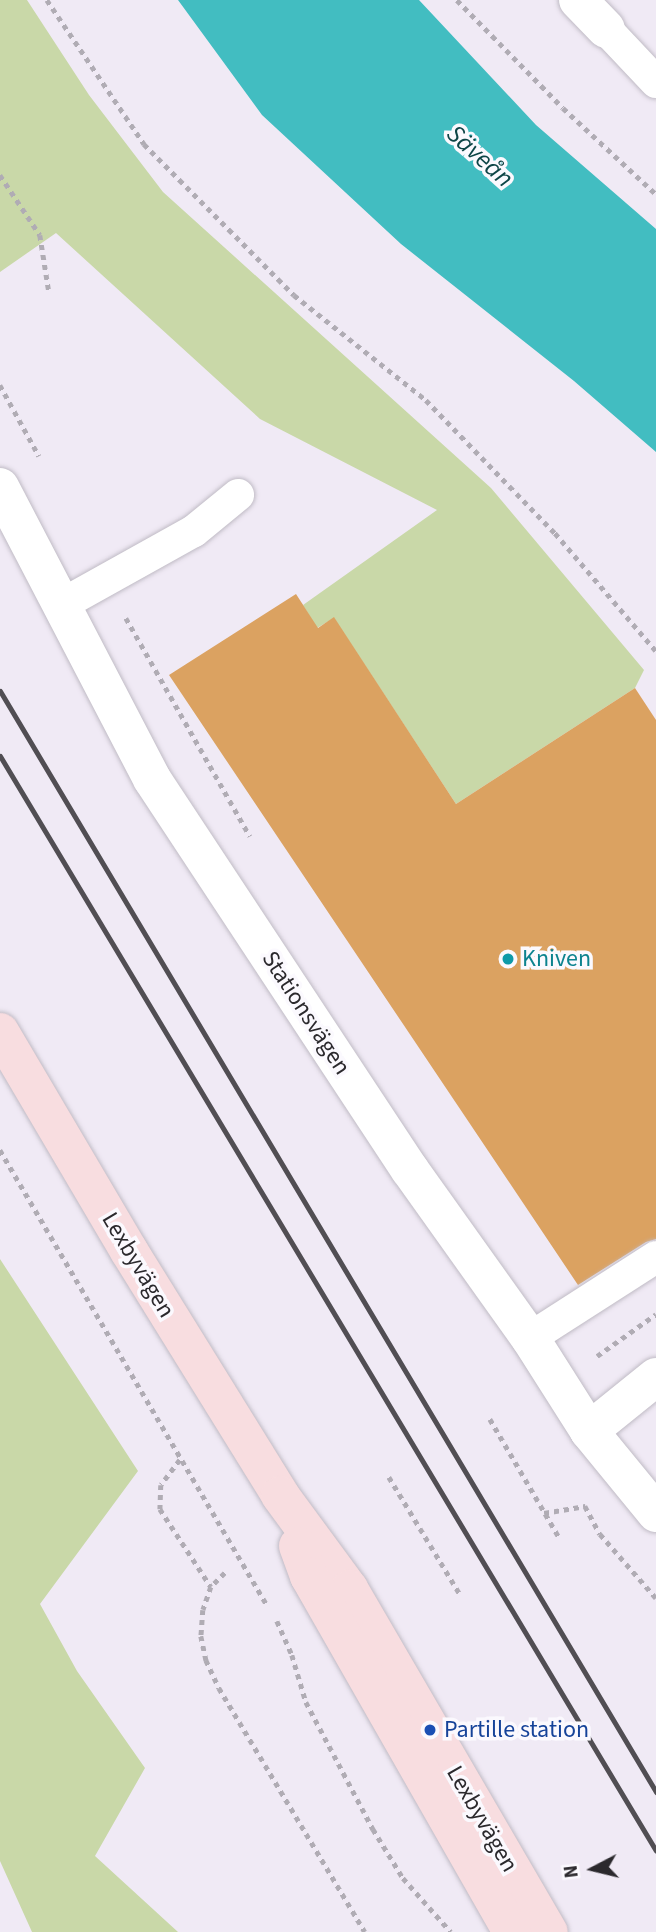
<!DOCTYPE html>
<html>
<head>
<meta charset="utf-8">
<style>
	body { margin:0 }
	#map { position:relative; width:656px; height:1932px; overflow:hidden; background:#f0eaf5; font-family:"Source Sans 3",sans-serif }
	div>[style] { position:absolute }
	.green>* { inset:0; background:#c9d8a8 }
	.water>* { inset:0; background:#42bdc1 }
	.building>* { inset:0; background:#dba261 }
	.path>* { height:4.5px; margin-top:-2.25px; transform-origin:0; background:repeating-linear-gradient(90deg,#b0acb4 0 5px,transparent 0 10px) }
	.roads { filter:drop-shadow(0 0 2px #c0bbc5) drop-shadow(0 0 2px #c0bbc5) }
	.lane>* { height:32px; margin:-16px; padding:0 16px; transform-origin:16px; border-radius:16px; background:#fff }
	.street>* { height:38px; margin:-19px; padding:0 19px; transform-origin:19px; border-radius:19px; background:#fff }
	.secondary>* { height:38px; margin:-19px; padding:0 19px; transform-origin:19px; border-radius:19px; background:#f8dde0 }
	.rail>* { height:5px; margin:-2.5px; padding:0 2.5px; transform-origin:2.5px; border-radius:2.5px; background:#514e53 }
	.dots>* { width:19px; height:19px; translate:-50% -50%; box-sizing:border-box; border:4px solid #fbf9fe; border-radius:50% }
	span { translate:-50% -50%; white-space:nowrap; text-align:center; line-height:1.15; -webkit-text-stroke:7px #fbf9fe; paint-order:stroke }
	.culture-label { font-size:24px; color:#0d838f }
	.left { translate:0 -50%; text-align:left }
	.street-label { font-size:24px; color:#2b292d }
	.transit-label { font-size:24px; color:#164399 }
	.water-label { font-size:26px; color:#0e4547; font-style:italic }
	.north { position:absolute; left:558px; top:1834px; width:70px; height:70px; -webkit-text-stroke:5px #fbf9fe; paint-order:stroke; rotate:263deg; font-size:19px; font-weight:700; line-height:28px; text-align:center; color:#2b292d }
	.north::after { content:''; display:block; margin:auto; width:24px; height:32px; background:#2b292d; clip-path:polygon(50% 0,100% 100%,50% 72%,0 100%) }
</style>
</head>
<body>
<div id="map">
	<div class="green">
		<i style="clip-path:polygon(0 0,27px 0,89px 95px,163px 192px,491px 488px,644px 670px,635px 688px,456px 804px,334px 618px,317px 628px,303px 605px,437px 510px,260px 419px,56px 233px,0 272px)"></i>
		<i style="clip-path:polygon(0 1259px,138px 1471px,40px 1604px,77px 1671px,145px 1768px,95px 1856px,178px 1932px,32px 1932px,0 1861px)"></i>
	</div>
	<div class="water">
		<i style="clip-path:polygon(178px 0,419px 0,536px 125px,656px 229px,656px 452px,574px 381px,401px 244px,262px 115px)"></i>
	</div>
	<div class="building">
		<i style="clip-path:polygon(296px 594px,318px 628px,334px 617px,456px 804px,635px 688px,656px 720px,656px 1239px,646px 1242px,578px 1285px,169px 675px)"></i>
	</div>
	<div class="path">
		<i style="left:47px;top:0;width:174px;rotate:56deg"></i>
		<i style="left:144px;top:144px;width:213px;rotate:45.2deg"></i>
		<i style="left:294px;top:295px;width:169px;rotate:38.5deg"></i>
		<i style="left:426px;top:400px;width:185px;rotate:45.9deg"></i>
		<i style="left:555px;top:533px;width:155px;rotate:49.4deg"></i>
		<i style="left:457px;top:0;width:151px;rotate:45.5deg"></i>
		<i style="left:563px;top:108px;width:127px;rotate:42.8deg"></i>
		<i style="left:0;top:175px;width:72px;rotate:56.3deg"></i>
		<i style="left:40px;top:235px;width:58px;rotate:81deg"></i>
		<i style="left:0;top:385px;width:81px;rotate:61.2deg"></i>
		<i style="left:126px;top:618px;width:251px;rotate:60.4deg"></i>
		<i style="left:0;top:1150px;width:528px;rotate:59.6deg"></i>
		<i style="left:597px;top:1356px;width:72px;rotate:-35.4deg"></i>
		<i style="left:490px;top:1419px;width:137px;rotate:59.7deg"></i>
		<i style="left:180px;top:1460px;width:31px;rotate:127deg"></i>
		<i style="left:161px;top:1485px;width:24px;rotate:92deg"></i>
		<i style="left:160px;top:1509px;width:93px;rotate:56.8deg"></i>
		<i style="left:389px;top:1477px;width:139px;rotate:58.8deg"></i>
		<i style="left:544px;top:1513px;width:42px;rotate:-9.7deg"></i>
		<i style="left:585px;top:1506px;width:32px;rotate:62deg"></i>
		<i style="left:600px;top:1534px;width:85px;rotate:48.8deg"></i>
		<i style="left:225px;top:1573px;width:20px;rotate:135deg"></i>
		<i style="left:211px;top:1587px;width:24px;rotate:109deg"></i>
		<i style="left:203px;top:1610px;width:26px;rotate:94deg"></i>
		<i style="left:201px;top:1636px;width:25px;rotate:78deg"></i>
		<i style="left:206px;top:1660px;width:31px;rotate:65deg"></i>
		<i style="left:219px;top:1688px;width:284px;rotate:59.1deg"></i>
		<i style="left:277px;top:1621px;width:37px;rotate:66deg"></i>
		<i style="left:292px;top:1655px;width:49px;rotate:73.4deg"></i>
		<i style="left:306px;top:1702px;width:144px;rotate:62.2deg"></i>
		<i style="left:373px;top:1829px;width:57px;rotate:58.5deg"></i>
		<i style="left:403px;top:1878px;width:72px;rotate:48.4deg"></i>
	</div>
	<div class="roads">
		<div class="lane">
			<i style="left:606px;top:29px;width:73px;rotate:46.7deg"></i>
			<i style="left:61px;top:605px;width:152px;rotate:-29.1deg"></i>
			<i style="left:194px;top:531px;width:57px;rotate:-39.3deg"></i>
			<i style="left:530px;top:1338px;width:150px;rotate:-32.7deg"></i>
		</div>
		<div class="street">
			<i style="left:578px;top:0;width:40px;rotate:46deg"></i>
			<i style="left:0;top:487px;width:329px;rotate:62.5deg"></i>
			<i style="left:152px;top:779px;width:468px;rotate:56.6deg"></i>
			<i style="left:410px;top:1170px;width:206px;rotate:54.5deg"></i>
			<i style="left:530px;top:1338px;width:110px;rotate:57.6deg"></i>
			<i style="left:589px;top:1431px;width:106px;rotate:50.7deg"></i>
			<i style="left:589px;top:1431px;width:86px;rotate:-38.9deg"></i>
		</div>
		<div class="secondary">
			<i style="left:0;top:1032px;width:254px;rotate:59.5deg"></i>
			<i style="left:129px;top:1251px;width:287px;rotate:58.2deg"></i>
			<i style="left:280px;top:1495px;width:117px;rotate:53.7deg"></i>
			<i style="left:349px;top:1589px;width:397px;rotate:59.8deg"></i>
			<i style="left:298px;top:1546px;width:32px;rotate:70deg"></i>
			<i style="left:309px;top:1576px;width:410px;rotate:60.3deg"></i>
		</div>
	</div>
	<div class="rail">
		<i style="left:0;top:691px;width:1282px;rotate:59.21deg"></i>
		<i style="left:0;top:756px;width:1276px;rotate:59.07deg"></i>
	</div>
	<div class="dots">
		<i style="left:508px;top:959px;background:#0f9aa8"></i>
		<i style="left:430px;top:1730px;background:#1a4fb4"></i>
	</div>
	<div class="culture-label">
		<span class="left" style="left:522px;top:959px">Kniven</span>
	</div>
	<div class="street-label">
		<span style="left:306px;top:1013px;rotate:57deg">Stationsvägen</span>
		<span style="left:138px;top:1265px;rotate:59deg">Lexbyvägen</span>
		<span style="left:482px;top:1819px;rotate:60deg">Lexbyvägen</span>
	</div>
	<div class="transit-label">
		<span class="left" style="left:444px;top:1730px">Partille station</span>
	</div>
	<div class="water-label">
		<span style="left:480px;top:156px;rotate:42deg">Säveån</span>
	</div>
	<div class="north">N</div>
</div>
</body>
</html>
